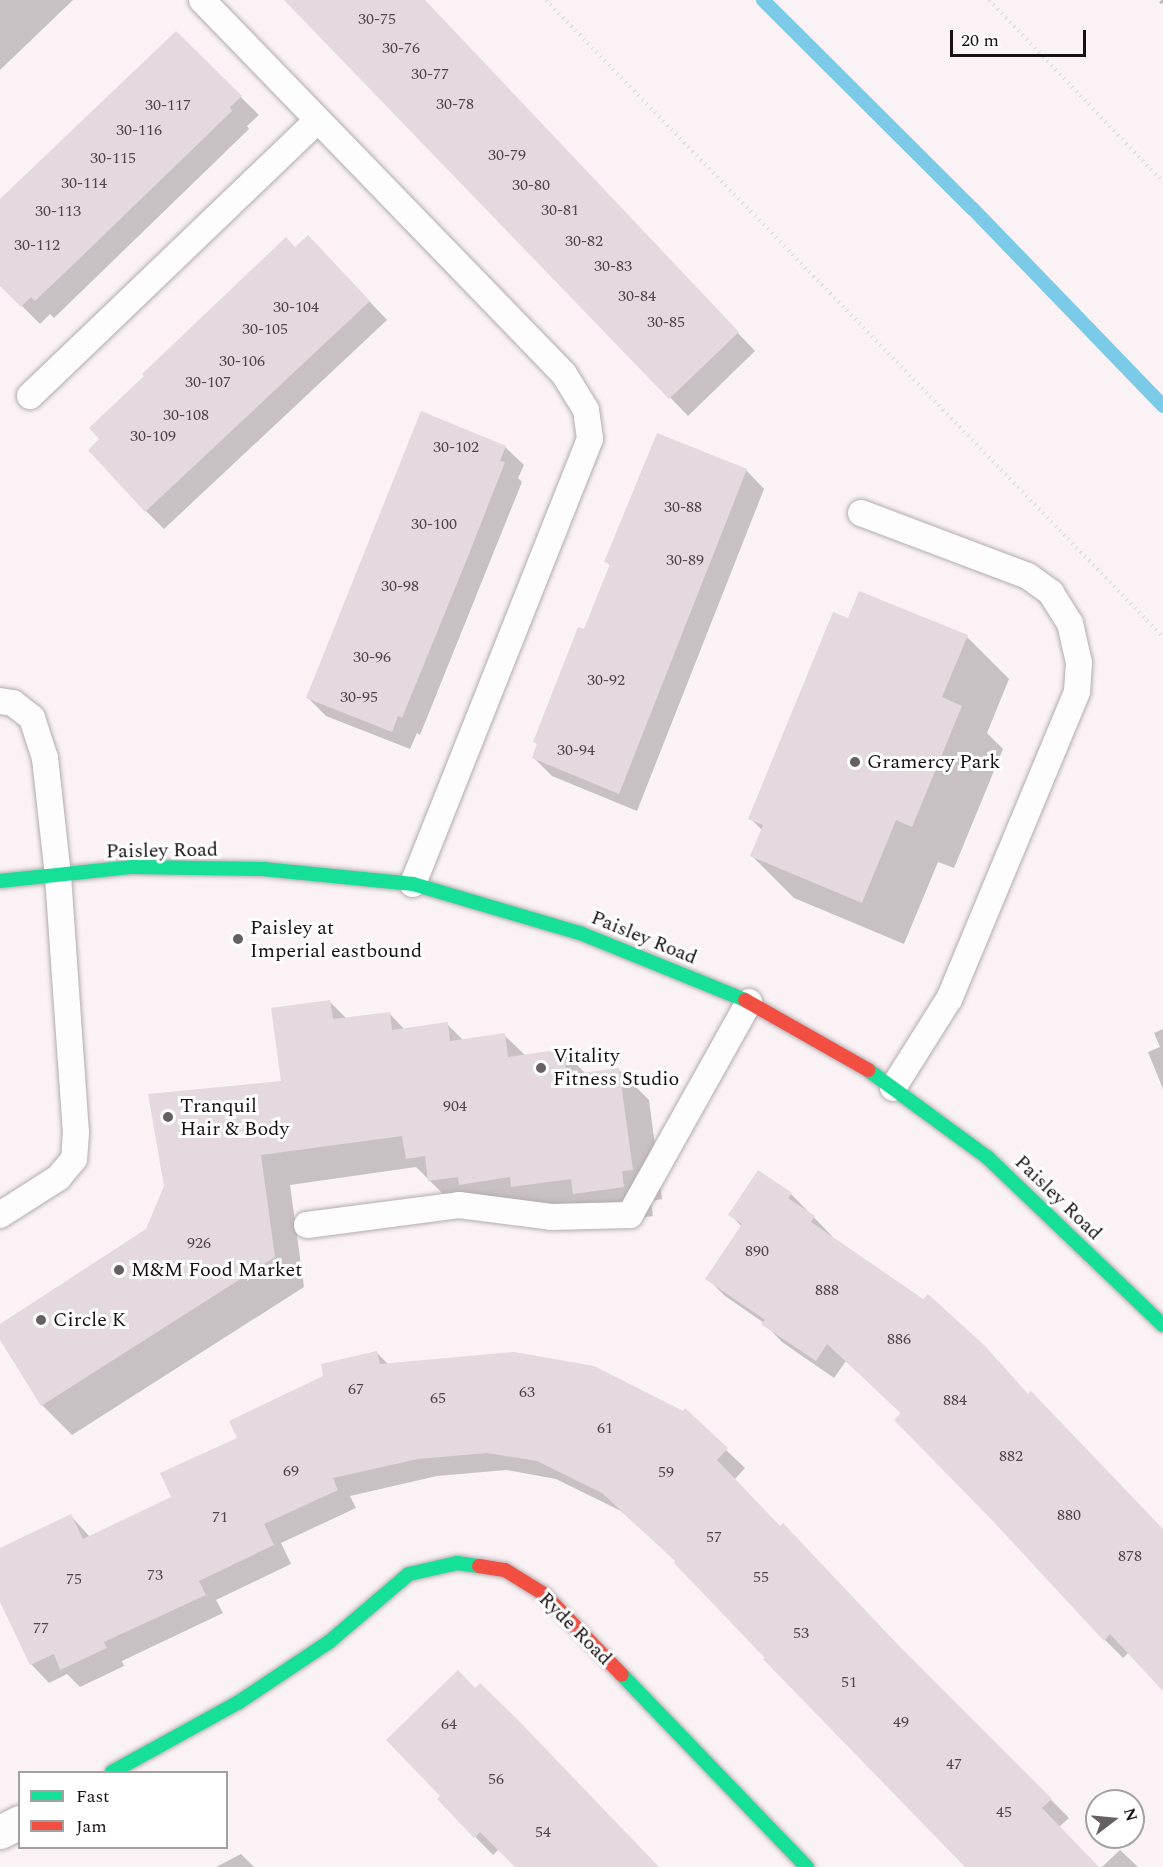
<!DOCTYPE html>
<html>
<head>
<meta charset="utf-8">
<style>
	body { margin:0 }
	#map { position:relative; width:1163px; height:1867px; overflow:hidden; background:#faf2f5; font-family:Spectral,serif }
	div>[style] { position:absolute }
	.shadow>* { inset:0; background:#0003 }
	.stream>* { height:14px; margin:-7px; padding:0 7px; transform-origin:7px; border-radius:7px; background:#7bcae7 }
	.building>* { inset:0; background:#e3d9de }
	.path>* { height:4px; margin-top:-2px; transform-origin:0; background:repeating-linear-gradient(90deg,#e1dfe0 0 1.5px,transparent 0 6px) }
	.roads { filter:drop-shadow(0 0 2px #b3acaf) drop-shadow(0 0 2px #b3acaf) }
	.lane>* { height:26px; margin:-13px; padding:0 13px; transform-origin:13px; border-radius:13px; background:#fefdfe }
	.street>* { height:33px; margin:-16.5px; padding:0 16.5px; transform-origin:16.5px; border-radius:16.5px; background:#fefdfe }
	.fast>* { height:14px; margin:-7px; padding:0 7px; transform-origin:7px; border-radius:7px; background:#16e098 }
	.jam>* { height:14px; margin:-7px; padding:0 7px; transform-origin:7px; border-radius:7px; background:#f24e42 }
	.rail>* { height:4.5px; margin-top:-2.25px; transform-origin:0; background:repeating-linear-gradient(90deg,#bdbbbb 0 3px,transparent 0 9px) }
	.dots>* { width:16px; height:16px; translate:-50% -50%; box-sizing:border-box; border:3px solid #fff; border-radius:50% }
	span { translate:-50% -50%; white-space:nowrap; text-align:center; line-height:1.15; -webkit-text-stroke:6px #fff; paint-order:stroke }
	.number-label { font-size:16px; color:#4e464a }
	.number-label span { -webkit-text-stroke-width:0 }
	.poi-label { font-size:20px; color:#181114 }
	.left { translate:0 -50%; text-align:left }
	.street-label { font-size:20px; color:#181114 }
	.legend { position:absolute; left:18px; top:1771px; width:210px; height:78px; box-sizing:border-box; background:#fff; border:2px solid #a3a0a1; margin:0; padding:8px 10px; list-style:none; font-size:18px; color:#181114 }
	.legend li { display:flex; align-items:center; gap:12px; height:30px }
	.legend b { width:30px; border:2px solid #a3a0a1 }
	.north { position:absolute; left:1085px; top:1789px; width:60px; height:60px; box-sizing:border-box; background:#fff; border:2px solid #a3a0a1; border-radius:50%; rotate:74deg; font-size:16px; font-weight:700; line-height:24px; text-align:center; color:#181114 }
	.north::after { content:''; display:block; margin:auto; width:21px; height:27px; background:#676063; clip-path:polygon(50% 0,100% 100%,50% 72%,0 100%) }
	.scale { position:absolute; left:950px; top:30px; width:136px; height:27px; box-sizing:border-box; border:3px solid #181114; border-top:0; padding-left:8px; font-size:18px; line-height:21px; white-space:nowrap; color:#181114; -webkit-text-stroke:4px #fff; paint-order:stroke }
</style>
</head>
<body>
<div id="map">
	<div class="shadow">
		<i style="clip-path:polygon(0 0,73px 0,0 70px)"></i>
		<i style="clip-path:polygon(287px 0,422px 0,755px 351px,688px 416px)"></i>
		<i style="clip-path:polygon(176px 33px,259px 115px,247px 126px,249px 129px,54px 318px,50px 314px,40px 324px,0 284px,0 201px)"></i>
		<i style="clip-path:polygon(295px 249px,326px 255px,387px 320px,164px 529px,146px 511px,101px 439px)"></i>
		<i style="clip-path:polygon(505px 447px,524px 465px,518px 478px,522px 482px,420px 735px,417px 733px,410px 749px,326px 716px,308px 698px)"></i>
		<i style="clip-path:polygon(746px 470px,764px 489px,637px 811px,552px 776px,534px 758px,538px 746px,535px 742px,585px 631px,611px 566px,606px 561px)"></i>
		<i style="clip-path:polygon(848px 620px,967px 637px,1009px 679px,987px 733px,1003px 749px,954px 868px,938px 862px,904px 944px,794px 898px,752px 856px,762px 830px,750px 818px)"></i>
		<i style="clip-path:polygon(330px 1002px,347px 1019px,389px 1013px,405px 1030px,447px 1024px,464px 1041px,504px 1035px,526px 1056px,563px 1051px,586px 1074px,619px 1070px,649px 1100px,662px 1199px,651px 1201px,653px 1216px,604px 1223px,459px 1210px,416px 1167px,290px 1185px,304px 1287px,72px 1435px,42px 1405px,0 1337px,0 1326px,147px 1230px,283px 1083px)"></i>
		<i style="clip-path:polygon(1163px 1029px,1163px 1089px,1148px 1052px,1160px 1047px,1154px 1033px)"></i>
		<i style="clip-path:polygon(791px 1194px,832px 1236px,831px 1238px,1029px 1395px,1163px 1530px,1163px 1689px,1129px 1652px,1123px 1658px,1105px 1640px,902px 1414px,846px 1361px,834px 1378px,782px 1342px,764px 1323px,725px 1296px,707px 1278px,742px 1227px,730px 1214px)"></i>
		<i style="clip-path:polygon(376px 1352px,389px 1365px,683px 1413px,685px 1411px,745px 1468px,734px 1480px,1069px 1818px,1059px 1827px,1098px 1867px,970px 1867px,677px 1562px,621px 1511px,556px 1479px,506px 1470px,437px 1476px,350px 1496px,356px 1508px,281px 1543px,291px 1564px,216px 1600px,223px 1613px,122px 1661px,124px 1666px,80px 1687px,67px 1674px,49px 1683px,31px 1664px,0 1598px,0 1550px,71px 1516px,90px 1537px,173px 1497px,239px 1438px)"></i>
		<i style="clip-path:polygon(439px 1800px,658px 1867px,517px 1867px,499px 1849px,493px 1855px)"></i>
		<i style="clip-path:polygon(1120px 1850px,1138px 1867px,1102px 1867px)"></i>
		<i style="clip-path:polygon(241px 1854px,254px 1867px,216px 1867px)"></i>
	</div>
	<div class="stream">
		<i style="left:763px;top:0;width:296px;rotate:44.9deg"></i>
		<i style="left:973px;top:209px;width:274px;rotate:46deg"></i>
	</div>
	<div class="building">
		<i style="clip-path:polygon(284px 0,425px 0,739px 332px,669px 399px)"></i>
		<i style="clip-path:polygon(176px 31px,242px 96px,230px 107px,232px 111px,78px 260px,35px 301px,31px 297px,21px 307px,0 286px,0 199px)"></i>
		<i style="clip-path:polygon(308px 235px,370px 301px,145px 512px,88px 450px,99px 439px,89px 428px,144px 376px,142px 374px,286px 237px,295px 247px)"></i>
		<i style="clip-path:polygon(421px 411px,506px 446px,500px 461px,505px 462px,469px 554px,402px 718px,398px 716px,392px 732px,306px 698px)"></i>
		<i style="clip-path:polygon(657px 433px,747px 469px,619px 794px,532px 758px,537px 744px,533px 742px,578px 627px,584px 629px,610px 564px,604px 562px)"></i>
		<i style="clip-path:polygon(859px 591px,968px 635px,942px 697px,962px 706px,912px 827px,896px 820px,862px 903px,750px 856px,763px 825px,748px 819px,833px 612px,848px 618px)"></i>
		<i style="clip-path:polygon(330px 1000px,333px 1019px,390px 1012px,392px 1030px,448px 1022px,450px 1041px,505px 1033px,508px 1057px,563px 1049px,567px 1075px,619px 1068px,633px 1170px,622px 1171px,624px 1187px,573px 1194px,571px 1179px,511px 1187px,510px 1177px,459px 1185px,458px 1177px,428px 1181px,425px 1156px,406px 1159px,402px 1136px,261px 1155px,275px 1257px,41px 1406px,0 1340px,0 1324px,146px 1229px,164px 1186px,148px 1094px,281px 1081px,271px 1008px)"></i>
		<i style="clip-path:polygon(758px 1170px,792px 1193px,788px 1198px,815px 1216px,811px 1222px,923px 1299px,928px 1294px,985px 1346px,1028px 1394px,1031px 1391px,1163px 1529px,1163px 1691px,1110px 1634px,1104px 1641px,991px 1519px,894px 1420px,901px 1413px,827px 1344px,816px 1361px,761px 1324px,765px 1320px,705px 1279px,742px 1224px,728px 1215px)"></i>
		<i style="clip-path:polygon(377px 1351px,380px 1364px,514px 1352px,594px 1366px,683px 1411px,685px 1408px,728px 1448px,717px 1460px,780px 1526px,783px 1523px,900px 1647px,1052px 1799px,1042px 1808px,1099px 1867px,965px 1867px,763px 1659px,765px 1658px,674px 1563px,675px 1561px,602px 1493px,537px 1461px,487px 1453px,418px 1459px,333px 1478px,338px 1490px,264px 1524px,274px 1545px,199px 1581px,206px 1595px,104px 1642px,107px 1648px,60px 1670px,54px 1654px,30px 1665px,0 1602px,0 1548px,71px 1514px,83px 1539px,171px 1497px,160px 1473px,237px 1438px,229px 1421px,323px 1376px,321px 1364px)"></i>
		<i style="clip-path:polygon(458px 1670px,475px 1688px,480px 1683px,518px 1720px,659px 1867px,515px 1867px,480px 1832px,474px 1838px,437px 1799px,440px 1796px,386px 1740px)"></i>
	</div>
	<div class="path">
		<i style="left:546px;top:0;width:887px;rotate:45.91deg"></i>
		<i style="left:989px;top:0;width:252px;rotate:46.3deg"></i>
	</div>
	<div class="roads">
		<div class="lane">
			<i style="left:202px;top:0;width:520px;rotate:45.93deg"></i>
			<i style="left:564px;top:374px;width:42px;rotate:58.6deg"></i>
			<i style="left:586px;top:410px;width:29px;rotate:82deg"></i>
			<i style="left:590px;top:439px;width:479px;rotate:111.7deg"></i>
			<i style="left:30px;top:396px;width:397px;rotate:-43.8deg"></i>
			<i style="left:861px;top:513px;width:178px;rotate:20.7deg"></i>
			<i style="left:1028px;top:576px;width:29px;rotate:36deg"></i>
			<i style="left:1051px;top:593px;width:36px;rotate:58deg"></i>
			<i style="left:1070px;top:623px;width:41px;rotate:77.3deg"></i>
			<i style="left:1079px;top:663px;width:29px;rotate:94deg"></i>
			<i style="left:1077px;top:692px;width:333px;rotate:112.6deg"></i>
			<i style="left:949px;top:999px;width:105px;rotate:122.2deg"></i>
			<i style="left:0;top:701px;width:13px;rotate:9deg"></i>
			<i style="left:13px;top:703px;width:24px;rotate:38deg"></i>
			<i style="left:32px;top:718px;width:42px;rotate:72deg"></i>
			<i style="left:45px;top:758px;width:119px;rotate:83.7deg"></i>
			<i style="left:58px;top:876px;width:257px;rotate:86deg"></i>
			<i style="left:76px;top:1132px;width:27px;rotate:94deg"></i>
			<i style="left:74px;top:1159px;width:25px;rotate:130deg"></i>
			<i style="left:58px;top:1178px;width:69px;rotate:147.5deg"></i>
			<i style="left:307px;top:1225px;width:153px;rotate:-7.5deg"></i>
			<i style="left:459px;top:1205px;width:93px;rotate:7.4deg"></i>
			<i style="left:551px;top:1217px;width:79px;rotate:-1.5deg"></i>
			<i style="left:630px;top:1215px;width:244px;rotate:-60.8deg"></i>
		</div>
		<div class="street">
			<i style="left:0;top:1832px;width:22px;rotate:-27deg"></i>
		</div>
		<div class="fast">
			<i style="left:0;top:881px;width:133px;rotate:-6.1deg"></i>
			<i style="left:132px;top:867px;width:131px;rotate:0.9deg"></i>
			<i style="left:263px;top:869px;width:151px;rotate:5.7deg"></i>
			<i style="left:413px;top:884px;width:174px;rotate:16.4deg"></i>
			<i style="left:580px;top:933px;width:178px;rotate:22.1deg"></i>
			<i style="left:868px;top:1070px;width:147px;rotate:36.2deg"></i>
			<i style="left:987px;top:1157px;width:243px;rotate:43.7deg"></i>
			<i style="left:622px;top:1675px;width:267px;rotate:46.1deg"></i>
			<i style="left:112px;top:1772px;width:145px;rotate:-28.9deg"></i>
			<i style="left:239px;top:1702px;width:108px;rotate:-33.7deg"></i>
			<i style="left:329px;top:1642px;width:105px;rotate:-40.4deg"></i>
			<i style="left:409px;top:1574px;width:49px;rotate:-12.9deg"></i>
			<i style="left:457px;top:1563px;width:22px;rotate:8deg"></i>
		</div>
		<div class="jam">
			<i style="left:745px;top:1000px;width:142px;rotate:29.6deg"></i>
			<i style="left:479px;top:1566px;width:26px;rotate:9deg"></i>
			<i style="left:505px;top:1570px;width:46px;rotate:31.6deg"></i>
			<i style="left:544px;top:1594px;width:112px;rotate:46.1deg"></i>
		</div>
	</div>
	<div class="rail">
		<i style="left:1161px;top:0;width:3px;rotate:45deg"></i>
	</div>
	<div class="dots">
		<i style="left:855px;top:762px;background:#676063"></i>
		<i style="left:238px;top:939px;background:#676063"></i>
		<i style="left:541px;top:1068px;background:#676063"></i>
		<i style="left:168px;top:1117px;background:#676063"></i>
		<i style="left:119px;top:1270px;background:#676063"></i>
		<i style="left:41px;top:1320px;background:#676063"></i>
	</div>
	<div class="number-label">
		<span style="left:377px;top:19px">30-75</span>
		<span style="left:401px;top:48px">30-76</span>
		<span style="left:430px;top:74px">30-77</span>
		<span style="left:455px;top:104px">30-78</span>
		<span style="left:168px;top:105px">30-117</span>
		<span style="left:139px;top:130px">30-116</span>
		<span style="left:507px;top:155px">30-79</span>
		<span style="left:113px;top:158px">30-115</span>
		<span style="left:84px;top:183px">30-114</span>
		<span style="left:531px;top:185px">30-80</span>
		<span style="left:560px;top:210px">30-81</span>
		<span style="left:58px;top:211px">30-113</span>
		<span style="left:584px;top:241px">30-82</span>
		<span style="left:37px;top:245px">30-112</span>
		<span style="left:613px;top:266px">30-83</span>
		<span style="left:637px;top:296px">30-84</span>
		<span style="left:296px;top:307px">30-104</span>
		<span style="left:666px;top:322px">30-85</span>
		<span style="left:265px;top:329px">30-105</span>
		<span style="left:242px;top:361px">30-106</span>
		<span style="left:208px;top:382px">30-107</span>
		<span style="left:186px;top:415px">30-108</span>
		<span style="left:153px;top:436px">30-109</span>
		<span style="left:456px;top:447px">30-102</span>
		<span style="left:683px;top:507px">30-88</span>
		<span style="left:434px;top:524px">30-100</span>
		<span style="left:685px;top:560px">30-89</span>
		<span style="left:400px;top:586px">30-98</span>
		<span style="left:372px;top:657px">30-96</span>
		<span style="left:606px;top:680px">30-92</span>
		<span style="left:359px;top:697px">30-95</span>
		<span style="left:576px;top:750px">30-94</span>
		<span style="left:455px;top:1106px">904</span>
		<span style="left:199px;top:1243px">926</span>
		<span style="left:757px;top:1251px">890</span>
		<span style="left:827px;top:1290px">888</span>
		<span style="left:899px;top:1339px">886</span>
		<span style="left:356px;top:1389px">67</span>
		<span style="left:527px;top:1392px">63</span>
		<span style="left:438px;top:1398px">65</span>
		<span style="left:955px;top:1400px">884</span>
		<span style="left:605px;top:1428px">61</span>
		<span style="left:1011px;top:1456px">882</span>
		<span style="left:291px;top:1471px">69</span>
		<span style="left:666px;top:1472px">59</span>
		<span style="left:1069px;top:1515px">880</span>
		<span style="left:220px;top:1517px">71</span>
		<span style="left:714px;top:1537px">57</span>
		<span style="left:1130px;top:1556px">878</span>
		<span style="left:155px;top:1575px">73</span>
		<span style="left:761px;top:1577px">55</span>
		<span style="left:74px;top:1579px">75</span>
		<span style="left:41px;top:1628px">77</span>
		<span style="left:801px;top:1633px">53</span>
		<span style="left:849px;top:1682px">51</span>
		<span style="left:901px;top:1722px">49</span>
		<span style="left:449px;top:1724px">64</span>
		<span style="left:954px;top:1764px">47</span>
		<span style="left:496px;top:1779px">56</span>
		<span style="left:1004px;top:1812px">45</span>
		<span style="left:543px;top:1832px">54</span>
	</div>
	<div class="poi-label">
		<span class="left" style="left:867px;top:762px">Gramercy Park</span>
		<span class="left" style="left:250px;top:940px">Paisley at<br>Imperial eastbound</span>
		<span class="left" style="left:553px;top:1068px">Vitality<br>Fitness Studio</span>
		<span class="left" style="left:180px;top:1118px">Tranquil<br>Hair &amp; Body</span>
		<span class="left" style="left:131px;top:1270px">M&amp;M Food Market</span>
		<span class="left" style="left:53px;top:1320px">Circle K</span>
	</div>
	<div class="street-label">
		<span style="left:162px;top:851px;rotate:-1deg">Paisley Road</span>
		<span style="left:644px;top:938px;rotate:22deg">Paisley Road</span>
		<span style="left:1058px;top:1198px;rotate:44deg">Paisley Road</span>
		<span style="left:575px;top:1629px;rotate:45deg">Ryde Road</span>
	</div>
	<ul class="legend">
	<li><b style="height:8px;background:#16e098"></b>Fast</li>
	<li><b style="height:8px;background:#f24e42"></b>Jam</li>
	</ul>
	<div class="north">N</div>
	<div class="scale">20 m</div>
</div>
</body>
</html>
